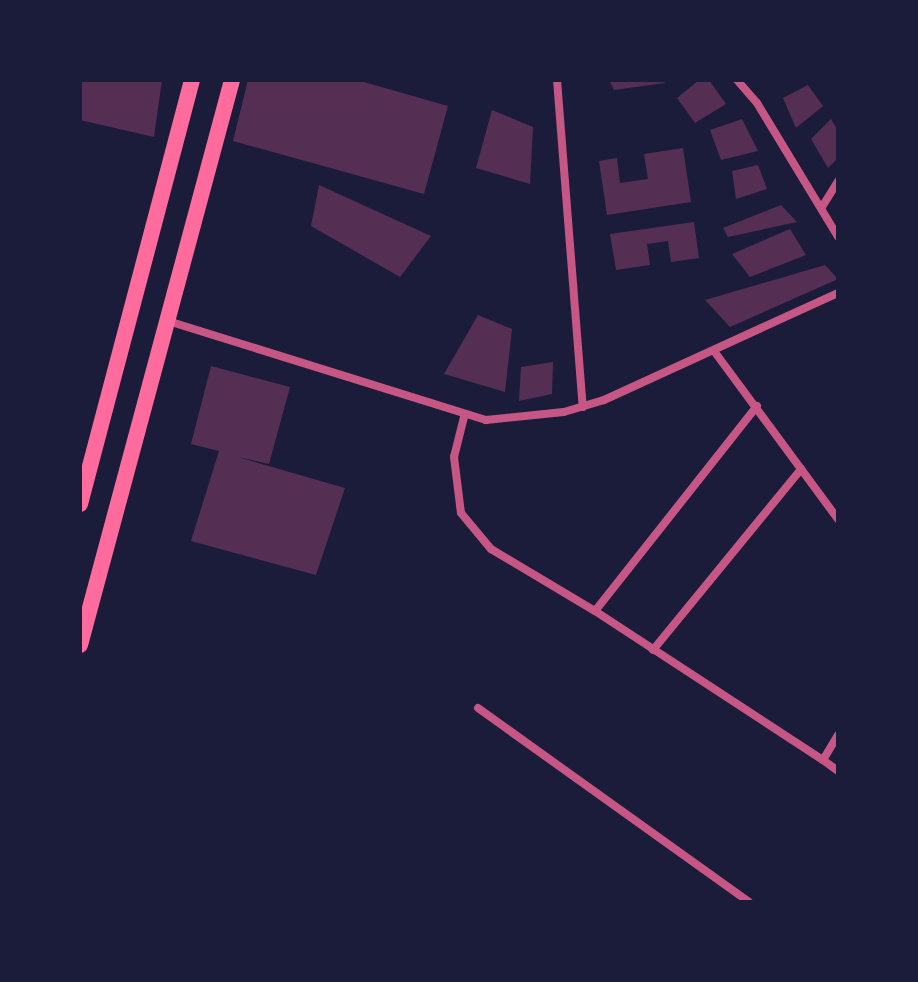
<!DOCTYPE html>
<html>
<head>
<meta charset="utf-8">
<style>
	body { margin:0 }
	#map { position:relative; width:918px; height:982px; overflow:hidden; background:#1b1b3a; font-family:"PT Sans Narrow",sans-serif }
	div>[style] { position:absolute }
	.building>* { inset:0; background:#542f53 }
	.minor>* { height:8px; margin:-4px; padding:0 4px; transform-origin:4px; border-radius:4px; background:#c65784 }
	.secondary>* { height:16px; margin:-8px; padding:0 8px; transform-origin:8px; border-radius:8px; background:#ff6b9d }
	span { translate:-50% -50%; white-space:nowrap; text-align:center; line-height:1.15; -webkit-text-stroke:7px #1b1b3a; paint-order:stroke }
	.frame { position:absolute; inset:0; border:82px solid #1b1b3a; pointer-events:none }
</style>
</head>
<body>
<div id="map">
	<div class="building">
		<i style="clip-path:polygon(80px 80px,162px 80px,154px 137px,80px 120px)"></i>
		<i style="clip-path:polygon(248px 80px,357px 80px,448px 106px,424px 194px,233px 141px)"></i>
		<i style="clip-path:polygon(609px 80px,663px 80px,665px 83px,614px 90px)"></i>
		<i style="clip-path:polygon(699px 80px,709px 80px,726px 104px,695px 123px,677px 98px)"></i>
		<i style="clip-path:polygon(808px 85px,823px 106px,796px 128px,783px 98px)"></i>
		<i style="clip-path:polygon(492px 110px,533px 127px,530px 184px,476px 168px)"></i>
		<i style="clip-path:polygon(742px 119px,758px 151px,721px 160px,710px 130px)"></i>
		<i style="clip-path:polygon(831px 119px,838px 131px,838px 158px,828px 168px,811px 139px)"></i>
		<i style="clip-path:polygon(683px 148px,691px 202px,607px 215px,599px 161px,617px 158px,620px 183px,648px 179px,644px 154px)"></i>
		<i style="clip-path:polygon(758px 165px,767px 189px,736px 199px,732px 171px)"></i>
		<i style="clip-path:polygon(319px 185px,431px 236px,400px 277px,311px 226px)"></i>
		<i style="clip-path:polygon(781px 205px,797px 222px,728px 237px,723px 228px)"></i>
		<i style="clip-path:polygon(694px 222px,699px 258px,671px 262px,668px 241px,647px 244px,650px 265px,616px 270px,610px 234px)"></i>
		<i style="clip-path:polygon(790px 229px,806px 255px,750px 277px,732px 254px)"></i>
		<i style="clip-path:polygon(825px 265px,838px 279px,730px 327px,705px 300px)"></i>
		<i style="clip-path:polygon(478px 315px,512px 329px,505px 392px,444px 374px)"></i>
		<i style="clip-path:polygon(553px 362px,552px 394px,519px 401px,521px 367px)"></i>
		<i style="clip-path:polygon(211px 366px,290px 387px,269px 464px,238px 457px,345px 488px,316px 575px,191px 541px,219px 451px,191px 444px)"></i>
	</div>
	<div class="minor">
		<i style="left:557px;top:80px;width:328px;rotate:85.5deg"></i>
		<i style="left:737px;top:80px;width:30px;rotate:49deg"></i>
		<i style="left:757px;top:103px;width:157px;rotate:58.8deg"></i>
		<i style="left:822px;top:207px;width:31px;rotate:-58deg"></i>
		<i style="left:168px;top:321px;width:333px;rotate:17.3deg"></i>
		<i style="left:486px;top:420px;width:78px;rotate:-5.9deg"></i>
		<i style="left:564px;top:412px;width:42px;rotate:-16.7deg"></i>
		<i style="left:604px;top:400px;width:257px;rotate:-24.6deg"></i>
		<i style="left:714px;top:351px;width:209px;rotate:53.6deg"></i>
		<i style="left:757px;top:406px;width:261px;rotate:128.3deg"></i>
		<i style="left:595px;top:611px;width:272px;rotate:33.2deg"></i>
		<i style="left:464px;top:417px;width:41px;rotate:104deg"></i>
		<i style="left:454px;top:457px;width:56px;rotate:82.9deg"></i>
		<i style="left:461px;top:513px;width:47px;rotate:50.2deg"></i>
		<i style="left:491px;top:549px;width:121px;rotate:30.8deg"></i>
		<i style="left:653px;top:650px;width:234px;rotate:-50.7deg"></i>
		<i style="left:478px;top:708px;width:333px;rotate:35.6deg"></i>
		<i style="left:838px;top:735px;width:29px;rotate:121deg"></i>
		<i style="left:823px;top:760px;width:19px;rotate:36deg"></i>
	</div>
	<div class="secondary">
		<i style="left:80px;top:504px;width:439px;rotate:-75.2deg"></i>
		<i style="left:80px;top:645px;width:585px;rotate:-74.94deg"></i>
	</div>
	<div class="frame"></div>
</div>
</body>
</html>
